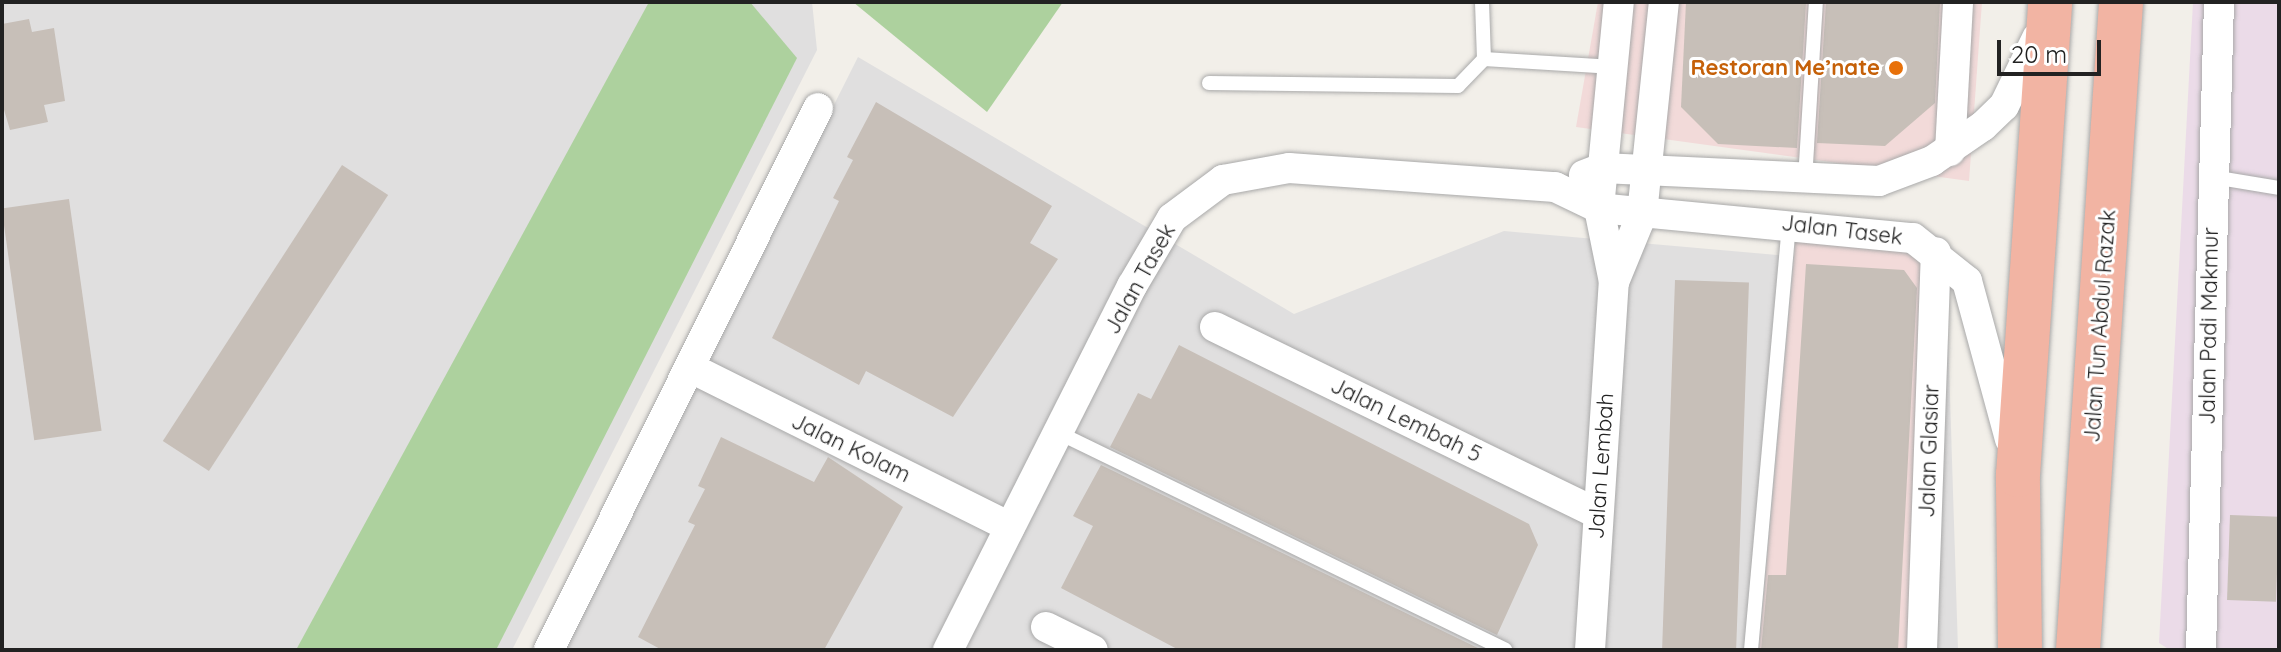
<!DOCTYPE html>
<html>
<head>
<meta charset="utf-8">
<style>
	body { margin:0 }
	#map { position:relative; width:2281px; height:652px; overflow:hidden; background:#f2efe9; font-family:Quicksand,sans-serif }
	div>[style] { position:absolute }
	.residential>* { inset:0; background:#e0dfdf }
	.commercial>* { inset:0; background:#f2dad9 }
	.industrial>* { inset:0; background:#ebdbe8 }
	.forest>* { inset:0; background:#add19e }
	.building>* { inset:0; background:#c7bfb8; transform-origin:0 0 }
	.roads { filter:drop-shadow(0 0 2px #a9a9a9) drop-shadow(0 0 2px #a9a9a9) }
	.service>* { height:14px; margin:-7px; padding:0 7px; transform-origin:7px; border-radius:7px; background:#fff }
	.minor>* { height:30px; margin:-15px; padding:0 15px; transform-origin:15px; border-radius:15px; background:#fff }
	.trunk>* { height:44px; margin:-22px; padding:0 22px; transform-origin:22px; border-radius:22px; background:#f2b4a3 }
	.dots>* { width:22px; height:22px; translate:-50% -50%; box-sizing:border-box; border:4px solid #fff; border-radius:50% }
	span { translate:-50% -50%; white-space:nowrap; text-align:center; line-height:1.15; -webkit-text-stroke:6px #fff; paint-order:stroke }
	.food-label { font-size:22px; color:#c56008; font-weight:700 }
	.right { translate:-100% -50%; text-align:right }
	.street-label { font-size:22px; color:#222 }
	.frame { position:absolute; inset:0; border:4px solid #222; pointer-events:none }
	.scale { position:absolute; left:1997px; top:40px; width:104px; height:36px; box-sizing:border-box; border:4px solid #222; border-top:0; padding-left:10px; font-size:24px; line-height:28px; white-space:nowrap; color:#222; -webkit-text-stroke:6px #fff; paint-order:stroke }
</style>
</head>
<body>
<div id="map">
	<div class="residential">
		<i style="clip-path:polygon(2px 2px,812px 2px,817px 50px,512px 650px,2px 650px)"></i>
		<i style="clip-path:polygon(858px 57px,1294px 314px,1504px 231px,1946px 270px,1958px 650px,560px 650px)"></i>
	</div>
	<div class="commercial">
		<i style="clip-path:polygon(1598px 2px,1982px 2px,1969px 181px,1576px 127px)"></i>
		<i style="clip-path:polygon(1796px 235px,1906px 247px,1923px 258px,1912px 650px,1759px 650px)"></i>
	</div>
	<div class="industrial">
		<i style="clip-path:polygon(2193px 2px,2279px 2px,2279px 650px,2170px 650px,2159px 643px)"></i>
	</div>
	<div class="forest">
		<i style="clip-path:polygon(649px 2px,750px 2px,797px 58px,496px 650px,296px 650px)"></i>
		<i style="clip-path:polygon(853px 2px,1063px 2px,987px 112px)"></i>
	</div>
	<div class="building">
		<i style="clip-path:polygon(1686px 2px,1806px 2px,1797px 148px,1718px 144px,1681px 107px)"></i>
		<i style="clip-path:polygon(1826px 2px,1940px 2px,1935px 103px,1885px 146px,1817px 143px)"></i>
		<i style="clip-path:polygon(29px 19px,32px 32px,54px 28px,65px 101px,44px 105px,48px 122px,10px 130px,2px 103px,2px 24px)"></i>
		<i style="clip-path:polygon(876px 102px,1052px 206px,1030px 243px,1058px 259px,953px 417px,866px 371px,859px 385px,772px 338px,839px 201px,833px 198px,853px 160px,847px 157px)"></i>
		<i style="left:342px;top:165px;width:55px;height:329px;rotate:33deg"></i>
		<i style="left:69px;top:199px;width:234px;height:68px;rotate:82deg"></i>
		<i style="clip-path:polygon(1806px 264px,1904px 270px,1917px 288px,1898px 650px,1761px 650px,1768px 575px,1786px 575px)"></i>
		<i style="left:1675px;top:280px;width:74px;height:370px;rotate:2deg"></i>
		<i style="clip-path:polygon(1179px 345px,1529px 524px,1538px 545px,1497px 635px,1110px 447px,1138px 393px,1151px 399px)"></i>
		<i style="clip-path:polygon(721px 437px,814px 482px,828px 457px,903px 507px,824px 650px,662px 650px,638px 637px,695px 525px,688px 522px,705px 489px,698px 486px)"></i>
		<i style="clip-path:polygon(1101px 465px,1482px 650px,1179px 650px,1061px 588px,1093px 526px,1073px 516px)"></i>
		<i style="left:2230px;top:515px;width:49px;height:85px;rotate:2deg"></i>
	</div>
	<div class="roads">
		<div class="service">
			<i style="left:1482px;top:2px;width:57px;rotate:88deg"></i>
			<i style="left:1484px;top:59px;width:130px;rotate:3.5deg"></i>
			<i style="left:1209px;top:83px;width:249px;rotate:0.7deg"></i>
			<i style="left:1458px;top:86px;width:37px;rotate:-46deg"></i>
			<i style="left:2213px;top:177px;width:67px;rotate:9.5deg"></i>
			<i style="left:1805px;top:180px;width:178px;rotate:-86.5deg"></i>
			<i style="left:1059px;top:433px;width:496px;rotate:25.9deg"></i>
			<i style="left:1751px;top:650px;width:430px;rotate:-84.9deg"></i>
		</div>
		<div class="minor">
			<i style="left:1950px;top:151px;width:149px;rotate:-86.9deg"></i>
			<i style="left:1584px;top:175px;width:19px;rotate:-21deg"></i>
			<i style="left:1602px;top:168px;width:277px;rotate:2.7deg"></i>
			<i style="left:1879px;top:181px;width:57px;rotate:-20.7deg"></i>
			<i style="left:1932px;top:161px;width:62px;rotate:-34.5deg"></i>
			<i style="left:1983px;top:126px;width:29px;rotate:-44deg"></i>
			<i style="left:2004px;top:106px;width:76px;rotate:-64.1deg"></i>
			<i style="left:1614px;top:282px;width:74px;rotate:-67.6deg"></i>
			<i style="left:1642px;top:214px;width:213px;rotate:-84.1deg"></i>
			<i style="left:1215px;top:327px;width:425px;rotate:26deg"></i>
			<i style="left:693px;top:369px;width:354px;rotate:26.5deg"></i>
			<i style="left:1046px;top:627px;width:52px;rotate:26.1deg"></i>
			<i style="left:549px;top:650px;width:605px;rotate:-63.6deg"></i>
			<i style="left:948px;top:650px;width:408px;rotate:-63.2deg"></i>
			<i style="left:1132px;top:286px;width:79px;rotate:-59.5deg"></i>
			<i style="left:1172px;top:218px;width:64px;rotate:-36.7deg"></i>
			<i style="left:1223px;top:180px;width:67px;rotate:-10.3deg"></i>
			<i style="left:1289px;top:168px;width:267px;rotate:4.1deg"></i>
			<i style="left:1555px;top:187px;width:49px;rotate:25.5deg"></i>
			<i style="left:1599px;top:208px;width:315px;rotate:5.5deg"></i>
			<i style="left:1913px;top:238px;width:69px;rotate:38.5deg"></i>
			<i style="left:1967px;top:281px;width:164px;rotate:74.8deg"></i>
			<i style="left:1590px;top:650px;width:369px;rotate:-86.3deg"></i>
			<i style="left:1614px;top:282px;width:76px;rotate:-101.5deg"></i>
			<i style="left:1599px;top:208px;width:207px;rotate:-84.5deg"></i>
			<i style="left:1922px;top:650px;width:398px;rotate:-88deg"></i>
			<i style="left:2201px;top:650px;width:648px;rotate:-88.41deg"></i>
		</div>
		<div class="trunk">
			<i style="left:2020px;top:650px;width:175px;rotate:-90.7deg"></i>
			<i style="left:2018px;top:475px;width:474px;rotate:-86.1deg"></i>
			<i style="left:2078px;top:650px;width:649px;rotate:-86.2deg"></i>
		</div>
	</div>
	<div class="dots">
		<i style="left:1896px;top:68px;background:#e8710a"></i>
	</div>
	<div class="food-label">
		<span class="right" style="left:1880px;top:68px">Restoran Me’nate</span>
	</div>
	<div class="street-label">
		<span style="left:1842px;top:230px;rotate:7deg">Jalan Tasek</span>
		<span style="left:1140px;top:279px;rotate:-61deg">Jalan Tasek</span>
		<span style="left:2100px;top:326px;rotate:-86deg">Jalan Tun Abdul Razak</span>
		<span style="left:2209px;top:326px;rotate:-89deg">Jalan Padi Makmur</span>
		<span style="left:1406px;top:420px;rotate:26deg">Jalan Lembah 5</span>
		<span style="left:851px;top:448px;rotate:26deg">Jalan Kolam</span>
		<span style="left:1929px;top:451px;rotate:-88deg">Jalan Glasiar</span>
		<span style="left:1601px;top:466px;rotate:-86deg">Jalan Lembah</span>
	</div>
	<div class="frame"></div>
	<div class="scale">20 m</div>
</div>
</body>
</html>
